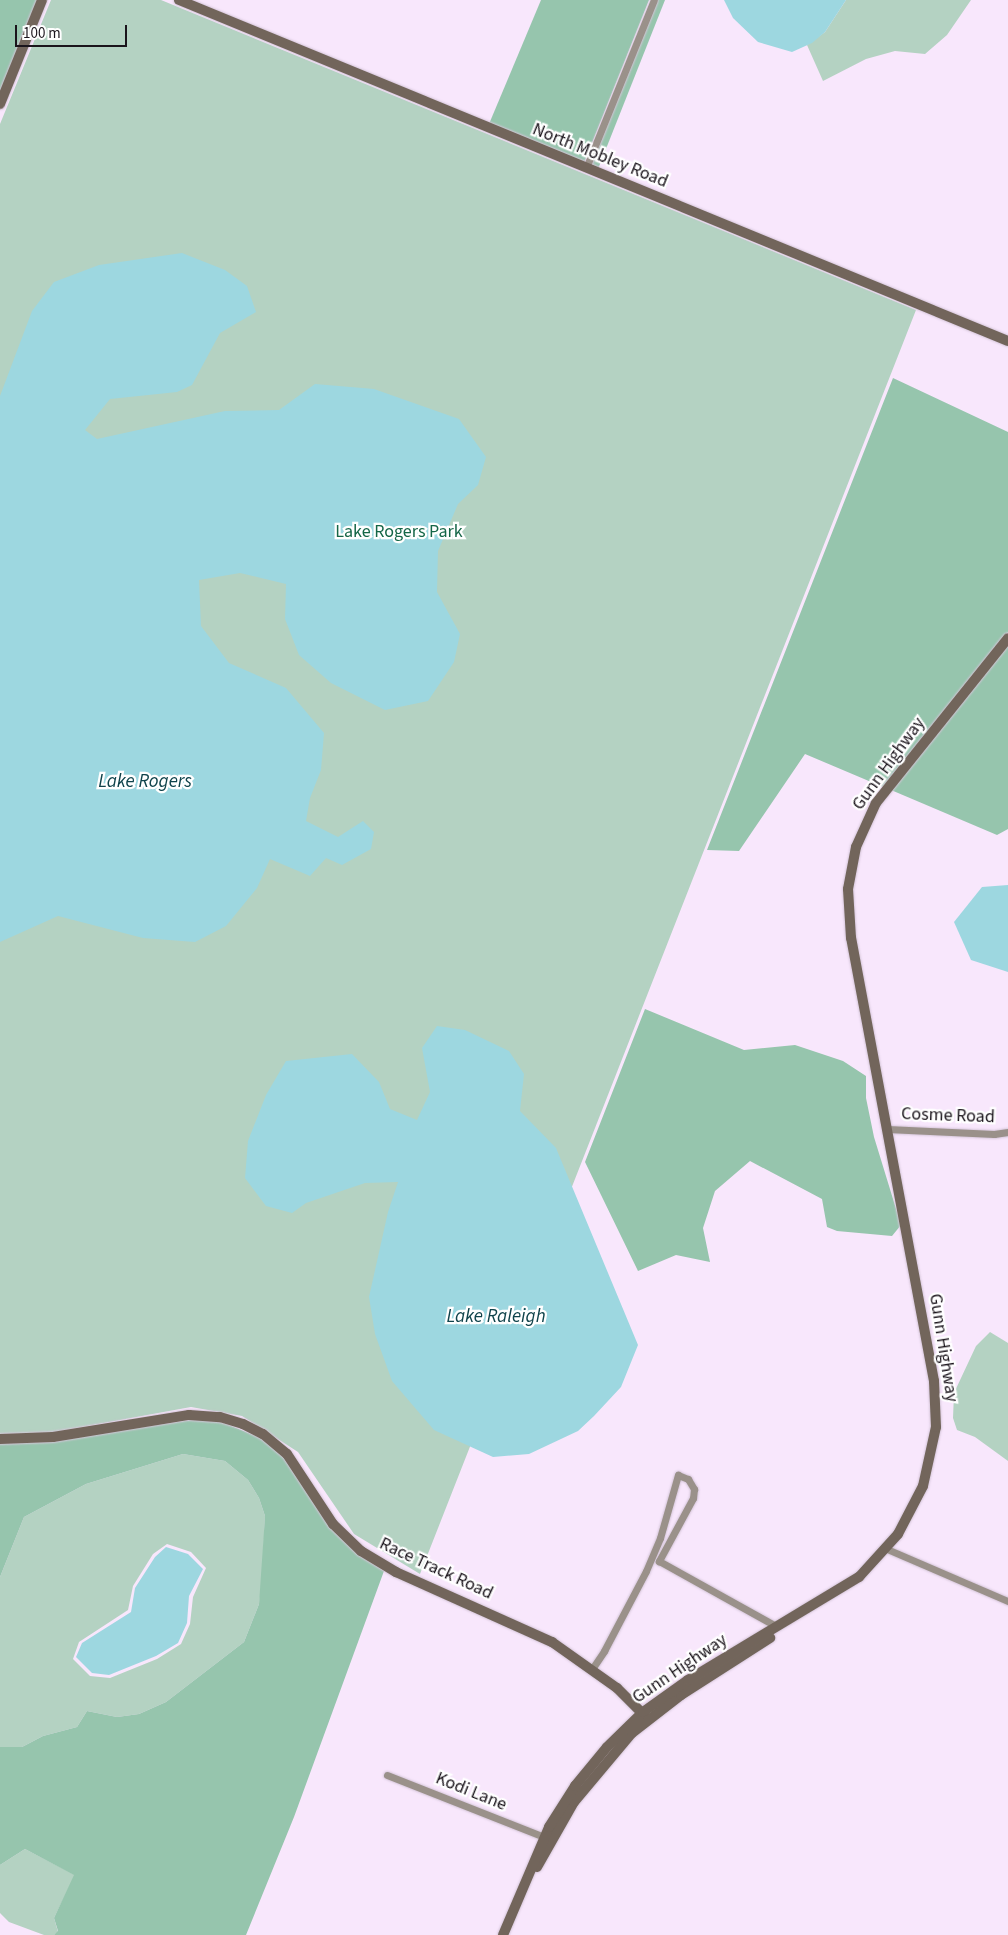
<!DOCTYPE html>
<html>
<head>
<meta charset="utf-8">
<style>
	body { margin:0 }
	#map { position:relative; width:1008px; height:1935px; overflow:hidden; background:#f8e7fc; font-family:"Source Sans 3",sans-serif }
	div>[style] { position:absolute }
	.green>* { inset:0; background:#b4d2c2 }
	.forest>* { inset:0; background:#96c5ad }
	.water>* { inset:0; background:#9dd7e0 }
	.roads { filter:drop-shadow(0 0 1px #d4c5d8) drop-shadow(0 0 1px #d4c5d8) }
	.street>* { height:7px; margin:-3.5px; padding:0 3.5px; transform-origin:3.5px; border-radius:3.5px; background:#9a918a }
	.secondary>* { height:10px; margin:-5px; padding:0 5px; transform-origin:5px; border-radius:5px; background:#72655b }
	span { translate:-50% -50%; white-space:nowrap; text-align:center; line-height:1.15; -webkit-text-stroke:4.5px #fff; paint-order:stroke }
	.street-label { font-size:18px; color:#1a141b }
	.park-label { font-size:18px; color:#156647 }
	.water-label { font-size:19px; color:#0f434b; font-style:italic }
	.scale { position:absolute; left:15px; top:25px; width:112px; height:22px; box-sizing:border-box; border:2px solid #1a141b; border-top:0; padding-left:6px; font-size:15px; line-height:18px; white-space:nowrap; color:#1a141b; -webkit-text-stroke:4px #fff; paint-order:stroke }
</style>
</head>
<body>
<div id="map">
	<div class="green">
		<i style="clip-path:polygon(51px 0,161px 0,916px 310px,420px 1574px,354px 1534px,298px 1452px,242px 1416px,191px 1407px,49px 1433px,0 1434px,0 124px)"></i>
		<i style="clip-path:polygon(846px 0,971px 0,947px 35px,925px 54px,895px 51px,866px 59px,823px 81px,807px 45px,825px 32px)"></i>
		<i style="clip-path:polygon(990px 1332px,1008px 1343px,1008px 1461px,975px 1437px,957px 1430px,953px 1418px,954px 1393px,976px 1346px)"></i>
		<i style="clip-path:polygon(evenodd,183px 1454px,225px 1461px,248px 1480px,259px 1498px,265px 1516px,262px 1582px,259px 1604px,244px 1642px,166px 1702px,139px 1714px,117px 1717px,87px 1711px,77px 1727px,43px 1736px,22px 1747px,0 1747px,0 1577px,24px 1517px,86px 1484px,183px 1454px,167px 1544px,191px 1552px,206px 1568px,193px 1597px,190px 1624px,181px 1644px,157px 1659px,110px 1678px,90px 1676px,73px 1659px,79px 1642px,128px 1610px,133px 1586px,153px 1554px,167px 1544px)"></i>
		<i style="clip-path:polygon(25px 1849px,75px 1875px,54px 1918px,58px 1932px,54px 1935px,44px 1935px,9px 1922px,0 1913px,0 1865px)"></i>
	</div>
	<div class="forest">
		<i style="clip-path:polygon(0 0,38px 0,0 93px)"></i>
		<i style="clip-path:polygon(541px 0,649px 0,584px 163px,489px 124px)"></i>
		<i style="clip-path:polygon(658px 0,665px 0,598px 169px,591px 166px)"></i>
		<i style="clip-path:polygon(893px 378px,1008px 432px,1008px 632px,883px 787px,805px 754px,739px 851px,707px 850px)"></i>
		<i style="clip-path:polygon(1008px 644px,1008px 829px,997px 835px,891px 790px)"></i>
		<i style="clip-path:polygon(645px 1009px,744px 1050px,795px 1045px,843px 1061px,866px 1076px,866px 1098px,874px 1137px,901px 1225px,892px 1236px,837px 1231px,827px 1227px,822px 1199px,750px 1161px,715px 1191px,703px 1228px,710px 1262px,676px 1255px,638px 1271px,585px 1162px)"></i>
		<i style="clip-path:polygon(198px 1419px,219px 1421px,261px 1438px,284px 1457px,336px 1534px,359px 1555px,384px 1571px,294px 1817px,246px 1935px,54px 1935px,58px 1931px,54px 1918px,74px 1875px,25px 1849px,0 1865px,0 1747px,22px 1747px,43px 1736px,77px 1727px,87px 1711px,117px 1717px,139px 1714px,166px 1702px,244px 1642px,259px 1604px,265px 1516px,259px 1498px,248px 1480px,225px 1461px,183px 1454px,86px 1484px,24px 1517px,0 1577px,0 1443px,40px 1442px)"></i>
	</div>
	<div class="water">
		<i style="clip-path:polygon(724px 0,846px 0,825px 32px,812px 43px,792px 52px,758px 42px,733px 18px)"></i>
		<i style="clip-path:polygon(182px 253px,225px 270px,247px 286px,256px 312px,220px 333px,192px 385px,177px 392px,110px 399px,85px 430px,97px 439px,225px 411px,279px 410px,315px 384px,374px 389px,459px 419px,486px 457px,478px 485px,458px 504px,438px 551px,437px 592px,460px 634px,454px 662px,428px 701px,385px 710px,331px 683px,299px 655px,285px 619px,286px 584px,240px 573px,199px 580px,201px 626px,229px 663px,286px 688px,324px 733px,321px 770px,310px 798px,306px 821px,338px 837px,363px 821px,374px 832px,371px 849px,342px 865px,326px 858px,310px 876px,270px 859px,257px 888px,226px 926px,195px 942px,143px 938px,58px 916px,0 942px,0 396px,32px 311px,54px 282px,99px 265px)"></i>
		<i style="clip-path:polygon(1008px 885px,1008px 972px,971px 960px,954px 922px,982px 887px)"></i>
		<i style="clip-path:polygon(437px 1026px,465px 1030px,509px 1051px,524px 1074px,520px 1111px,556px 1148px,638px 1345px,621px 1387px,594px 1416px,578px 1431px,529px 1454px,493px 1457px,434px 1430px,392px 1381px,375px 1334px,369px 1297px,388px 1212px,398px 1182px,365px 1183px,306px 1203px,292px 1213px,266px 1206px,245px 1178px,248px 1141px,266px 1095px,286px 1061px,352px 1054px,379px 1082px,390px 1109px,417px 1120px,430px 1092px,422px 1048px)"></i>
		<i style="clip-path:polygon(166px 1547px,188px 1554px,203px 1569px,189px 1596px,187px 1623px,178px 1643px,156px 1656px,109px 1675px,92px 1673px,76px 1657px,82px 1643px,131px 1612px,135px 1588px,155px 1557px)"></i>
	</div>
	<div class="roads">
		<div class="street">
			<i style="left:586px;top:168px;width:181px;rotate:-68deg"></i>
			<i style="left:887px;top:1129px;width:107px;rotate:2.7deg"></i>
			<i style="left:994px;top:1134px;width:14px;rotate:-8deg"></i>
			<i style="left:887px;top:1549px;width:132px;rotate:23.3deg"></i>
			<i style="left:592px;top:1669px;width:22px;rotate:-56deg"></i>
			<i style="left:604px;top:1651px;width:90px;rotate:-62.3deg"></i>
			<i style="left:646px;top:1571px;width:36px;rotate:-67deg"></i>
			<i style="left:660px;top:1538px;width:66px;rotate:-74.1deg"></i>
			<i style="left:678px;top:1475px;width:11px;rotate:22deg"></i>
			<i style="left:688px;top:1479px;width:12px;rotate:59deg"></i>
			<i style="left:694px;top:1489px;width:9px;rotate:96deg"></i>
			<i style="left:693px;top:1498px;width:72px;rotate:118.4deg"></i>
			<i style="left:659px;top:1561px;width:134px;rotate:29.1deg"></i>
			<i style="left:387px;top:1775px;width:169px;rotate:21.5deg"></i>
		</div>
		<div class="secondary">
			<i style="left:179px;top:0;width:896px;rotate:22.36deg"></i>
			<i style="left:0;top:104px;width:112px;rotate:-68deg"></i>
			<i style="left:0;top:1439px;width:53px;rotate:-2.2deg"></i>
			<i style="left:53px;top:1437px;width:138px;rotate:-9.2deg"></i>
			<i style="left:189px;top:1415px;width:31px;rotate:4deg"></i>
			<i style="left:220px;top:1417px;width:24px;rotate:17deg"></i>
			<i style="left:243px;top:1424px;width:22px;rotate:27deg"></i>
			<i style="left:263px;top:1434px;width:31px;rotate:40deg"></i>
			<i style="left:287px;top:1454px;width:84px;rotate:56.7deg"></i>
			<i style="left:333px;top:1524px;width:39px;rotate:44deg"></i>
			<i style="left:361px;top:1551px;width:41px;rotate:31deg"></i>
			<i style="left:396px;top:1572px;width:171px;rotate:24.2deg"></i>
			<i style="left:552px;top:1642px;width:80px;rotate:35.3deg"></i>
			<i style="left:617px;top:1688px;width:44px;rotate:45deg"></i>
			<i style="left:537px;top:1867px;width:75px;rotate:-60.4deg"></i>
			<i style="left:574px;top:1802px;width:90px;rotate:-50deg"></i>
			<i style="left:632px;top:1733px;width:62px;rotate:-37.8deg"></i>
			<i style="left:681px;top:1695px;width:106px;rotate:-32.6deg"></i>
			<i style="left:503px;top:1935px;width:117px;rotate:-66.9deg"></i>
			<i style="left:549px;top:1827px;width:49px;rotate:-57.6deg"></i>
			<i style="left:575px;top:1786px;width:50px;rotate:-50.6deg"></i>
			<i style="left:607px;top:1747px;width:50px;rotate:-44.2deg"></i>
			<i style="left:643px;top:1712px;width:55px;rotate:-35.4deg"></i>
			<i style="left:688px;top:1680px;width:200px;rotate:-31.1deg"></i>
			<i style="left:859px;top:1577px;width:58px;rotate:-47.8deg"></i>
			<i style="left:898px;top:1534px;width:54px;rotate:-62.5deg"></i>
			<i style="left:923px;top:1486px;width:60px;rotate:-77.6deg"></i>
			<i style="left:936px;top:1427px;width:46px;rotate:-92.5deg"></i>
			<i style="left:934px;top:1381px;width:451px;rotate:-100.6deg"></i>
			<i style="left:851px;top:938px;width:49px;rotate:-93.5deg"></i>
			<i style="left:848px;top:889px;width:43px;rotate:-79.2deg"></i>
			<i style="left:856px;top:847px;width:48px;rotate:-65.6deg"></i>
			<i style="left:876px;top:803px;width:211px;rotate:-51.3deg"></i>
		</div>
	</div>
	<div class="street-label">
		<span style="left:600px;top:156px;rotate:22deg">North Mobley Road</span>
		<span style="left:889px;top:764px;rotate:-54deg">Gunn Highway</span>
		<span style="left:948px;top:1116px;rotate:2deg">Cosme Road</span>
		<span style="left:943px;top:1348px;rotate:81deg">Gunn Highway</span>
		<span style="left:436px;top:1569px;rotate:25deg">Race Track Road</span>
		<span style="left:680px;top:1669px;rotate:-34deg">Gunn Highway</span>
		<span style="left:471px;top:1792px;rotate:22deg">Kodi Lane</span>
	</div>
	<div class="park-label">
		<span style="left:399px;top:532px">Lake Rogers Park</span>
	</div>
	<div class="water-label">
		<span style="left:145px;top:782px">Lake Rogers</span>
		<span style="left:496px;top:1317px">Lake Raleigh</span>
	</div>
	<div class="scale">100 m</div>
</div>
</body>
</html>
